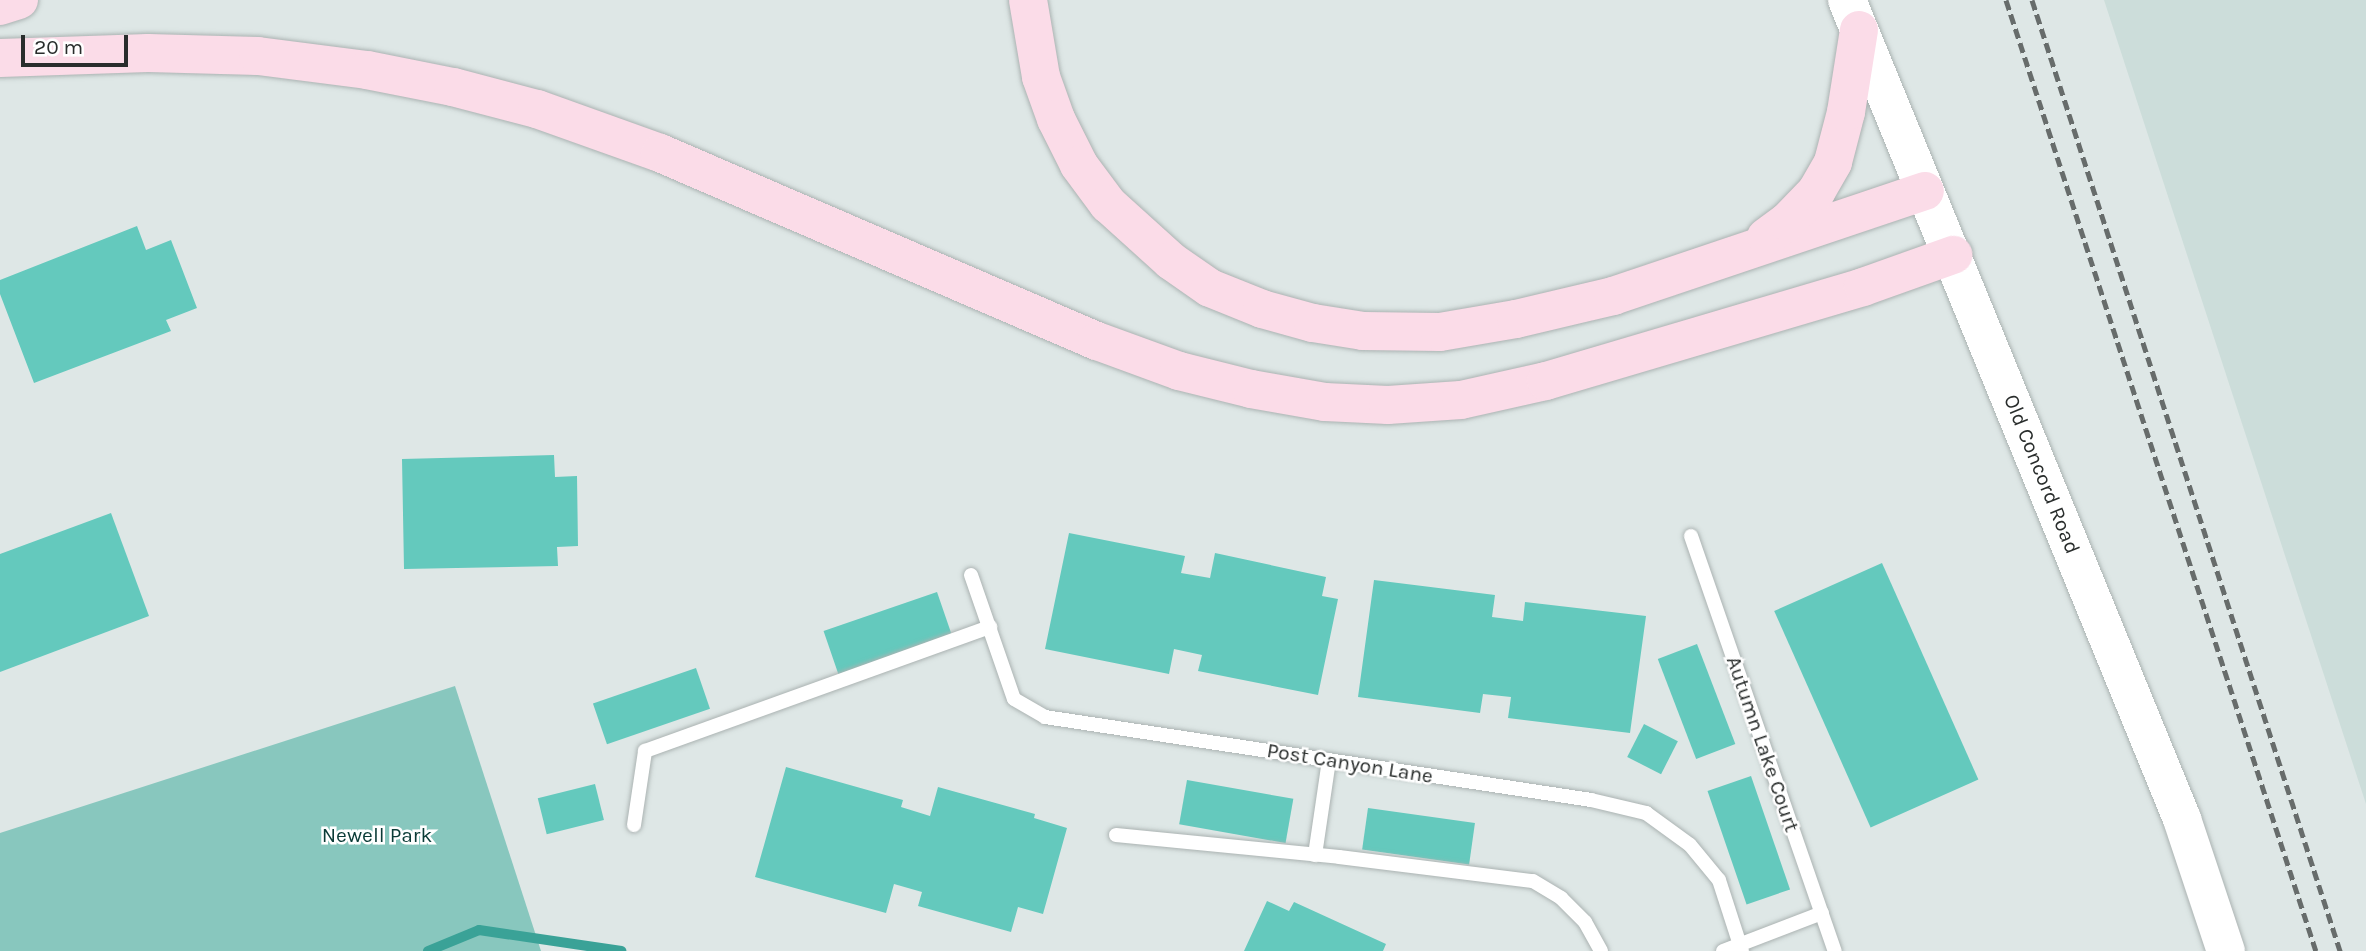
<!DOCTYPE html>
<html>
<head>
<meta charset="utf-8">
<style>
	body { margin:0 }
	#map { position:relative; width:2366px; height:951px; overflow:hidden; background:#dee7e6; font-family:Karla,sans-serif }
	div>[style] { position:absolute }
	.built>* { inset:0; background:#ccddda }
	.green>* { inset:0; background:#88c7be }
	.stream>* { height:10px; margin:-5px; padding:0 5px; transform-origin:5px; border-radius:5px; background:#3aa297 }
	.building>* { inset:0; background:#64c9bd; transform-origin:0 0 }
	.roads { filter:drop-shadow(0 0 2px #abb3b2) drop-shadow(0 0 2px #abb3b2) }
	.lane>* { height:14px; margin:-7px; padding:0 7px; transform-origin:7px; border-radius:7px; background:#fff }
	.secondary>* { height:38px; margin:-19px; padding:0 19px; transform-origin:19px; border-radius:19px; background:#fff }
	.primary>* { height:38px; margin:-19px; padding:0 19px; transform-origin:19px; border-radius:19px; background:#fbdce8 }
	.rail>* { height:5px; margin-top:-2.5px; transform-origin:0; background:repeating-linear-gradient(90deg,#676c6b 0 10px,transparent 0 15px) }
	span { translate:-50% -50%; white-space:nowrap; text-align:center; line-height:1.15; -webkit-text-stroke:5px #fff; paint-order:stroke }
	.street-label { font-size:21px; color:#292d2c }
	.park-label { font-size:21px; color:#0a3b36 }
	.scale { position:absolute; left:21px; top:35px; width:107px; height:32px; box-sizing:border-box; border:4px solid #292d2c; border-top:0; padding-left:9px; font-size:21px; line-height:24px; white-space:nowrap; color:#292d2c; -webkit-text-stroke:5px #fff; paint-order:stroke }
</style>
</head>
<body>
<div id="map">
	<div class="built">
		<i style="clip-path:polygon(2104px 0,2366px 0,2366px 804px)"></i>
	</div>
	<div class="green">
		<i style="clip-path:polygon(455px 686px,541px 951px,0 951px,0 833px)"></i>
	</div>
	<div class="stream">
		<i style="left:428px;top:951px;width:55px;rotate:-22.4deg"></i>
		<i style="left:479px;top:930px;width:144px;rotate:8.4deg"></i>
	</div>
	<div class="building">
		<i style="clip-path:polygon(137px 226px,146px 250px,171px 240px,197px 308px,166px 320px,171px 331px,34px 383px,0 294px,0 280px)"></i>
		<i style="clip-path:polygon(554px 455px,555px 477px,577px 476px,578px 546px,557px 547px,558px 566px,404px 569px,402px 459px)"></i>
		<i style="clip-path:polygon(111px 513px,149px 616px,0 672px,0 554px)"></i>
		<i style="clip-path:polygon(1069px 533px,1185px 556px,1181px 573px,1210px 578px,1215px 553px,1326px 577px,1322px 596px,1338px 599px,1318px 695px,1198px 671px,1202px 655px,1174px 649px,1169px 674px,1045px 649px)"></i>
		<i style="left:1882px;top:563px;width:237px;height:118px;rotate:66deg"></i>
		<i style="clip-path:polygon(1374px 580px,1495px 595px,1492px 617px,1523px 621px,1525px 602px,1646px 616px,1630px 733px,1508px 718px,1511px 697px,1483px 694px,1480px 713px,1358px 697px)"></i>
		<i style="left:937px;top:592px;width:46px;height:120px;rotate:71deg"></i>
		<i style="left:1697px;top:644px;width:107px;height:42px;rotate:69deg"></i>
		<i style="left:696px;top:668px;width:43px;height:109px;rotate:71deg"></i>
		<i style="left:1644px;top:724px;width:38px;height:37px;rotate:27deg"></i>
		<i style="clip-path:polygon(786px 767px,903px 800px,901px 807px,930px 816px,938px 787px,1035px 814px,1034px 818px,1067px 828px,1043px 914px,1018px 907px,1011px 932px,918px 906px,922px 892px,894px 884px,886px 913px,755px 877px)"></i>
		<i style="left:1751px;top:776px;width:120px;height:46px;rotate:71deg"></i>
		<i style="left:1187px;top:780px;width:108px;height:45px;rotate:10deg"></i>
		<i style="left:595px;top:784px;width:37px;height:59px;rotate:76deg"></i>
		<i style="left:1368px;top:808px;width:108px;height:42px;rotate:8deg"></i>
		<i style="clip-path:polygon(1267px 901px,1289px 911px,1294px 902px,1386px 944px,1383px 951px,1244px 951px)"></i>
	</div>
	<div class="roads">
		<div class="lane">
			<i style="left:1691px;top:536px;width:439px;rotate:70.9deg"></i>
			<i style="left:971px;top:575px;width:131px;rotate:70.9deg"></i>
			<i style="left:1014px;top:699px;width:36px;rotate:30deg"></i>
			<i style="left:1045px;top:717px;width:552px;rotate:8.64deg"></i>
			<i style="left:1591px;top:800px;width:57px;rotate:13.3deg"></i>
			<i style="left:1646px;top:813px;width:54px;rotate:36deg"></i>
			<i style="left:1690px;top:845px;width:45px;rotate:50.4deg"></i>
			<i style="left:1719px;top:880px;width:75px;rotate:72.1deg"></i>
			<i style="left:634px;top:825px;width:75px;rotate:-81.5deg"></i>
			<i style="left:645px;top:751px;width:367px;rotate:-19.8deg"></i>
			<i style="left:1116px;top:835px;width:224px;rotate:5.6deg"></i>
			<i style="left:1339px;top:857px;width:195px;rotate:7.1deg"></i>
			<i style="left:1533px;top:881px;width:33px;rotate:31deg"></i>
			<i style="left:1561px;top:898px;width:34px;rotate:45deg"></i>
			<i style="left:1585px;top:922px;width:33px;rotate:61deg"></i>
			<i style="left:1315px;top:855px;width:96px;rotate:-81.6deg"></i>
			<i style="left:1723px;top:951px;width:106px;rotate:-21deg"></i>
		</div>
		<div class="secondary">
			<i style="left:1847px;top:0;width:885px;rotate:67.75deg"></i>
			<i style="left:2182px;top:819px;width:139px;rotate:71.6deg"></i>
		</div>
		<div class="primary">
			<i style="left:1028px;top:0;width:78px;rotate:80.4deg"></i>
			<i style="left:1041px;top:77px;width:45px;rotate:70.3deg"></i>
			<i style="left:1056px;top:119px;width:51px;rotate:63.4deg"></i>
			<i style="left:1079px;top:165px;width:49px;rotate:53.4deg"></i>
			<i style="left:1108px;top:204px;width:85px;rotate:42.1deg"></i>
			<i style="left:1171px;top:261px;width:47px;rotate:34.7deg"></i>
			<i style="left:1210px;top:288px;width:56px;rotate:22deg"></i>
			<i style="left:1262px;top:309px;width:53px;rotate:15.4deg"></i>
			<i style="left:1313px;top:323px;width:51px;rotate:9.1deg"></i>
			<i style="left:1363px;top:331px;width:77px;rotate:0.7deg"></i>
			<i style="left:1440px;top:332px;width:77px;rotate:-9.7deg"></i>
			<i style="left:1516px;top:319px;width:100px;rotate:-13.3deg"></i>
			<i style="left:1613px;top:296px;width:329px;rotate:-18.6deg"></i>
			<i style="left:0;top:6px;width:20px;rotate:-18deg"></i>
			<i style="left:0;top:58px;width:148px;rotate:-1.9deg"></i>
			<i style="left:148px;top:53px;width:110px;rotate:1.6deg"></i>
			<i style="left:258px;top:56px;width:110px;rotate:7.3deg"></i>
			<i style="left:367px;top:70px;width:88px;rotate:11.2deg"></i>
			<i style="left:453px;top:87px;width:87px;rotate:14.7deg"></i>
			<i style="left:537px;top:109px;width:131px;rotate:19.7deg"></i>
			<i style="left:660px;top:153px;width:476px;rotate:23.3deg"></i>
			<i style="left:1097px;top:341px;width:87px;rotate:20.1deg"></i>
			<i style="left:1179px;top:371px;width:74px;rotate:14deg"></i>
			<i style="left:1251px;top:389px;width:75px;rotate:10deg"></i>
			<i style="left:1325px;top:402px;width:63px;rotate:2.7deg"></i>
			<i style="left:1388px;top:405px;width:73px;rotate:-3.9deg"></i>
			<i style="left:1461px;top:400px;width:87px;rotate:-12.6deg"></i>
			<i style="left:1546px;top:381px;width:331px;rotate:-16.5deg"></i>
			<i style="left:1863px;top:287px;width:96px;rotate:-19.6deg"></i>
			<i style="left:1766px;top:237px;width:26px;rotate:-36deg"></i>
			<i style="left:1787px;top:222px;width:42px;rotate:-46deg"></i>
			<i style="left:1816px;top:192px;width:34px;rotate:-60deg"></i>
			<i style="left:1833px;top:162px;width:52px;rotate:-75.4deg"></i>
			<i style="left:1846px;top:112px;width:83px;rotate:-81deg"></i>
		</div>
	</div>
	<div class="rail">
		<i style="left:2006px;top:0;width:1000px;rotate:71.95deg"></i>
		<i style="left:2032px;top:0;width:1000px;rotate:72.05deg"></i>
	</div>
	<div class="street-label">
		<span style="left:2042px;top:474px;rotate:68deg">Old Concord Road</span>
		<span style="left:1763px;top:744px;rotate:71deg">Autumn Lake Court</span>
		<span style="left:1350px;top:763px;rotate:9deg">Post Canyon Lane</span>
	</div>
	<div class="park-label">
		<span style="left:377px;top:835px">Newell Park</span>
	</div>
	<div class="scale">20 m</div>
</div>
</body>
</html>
